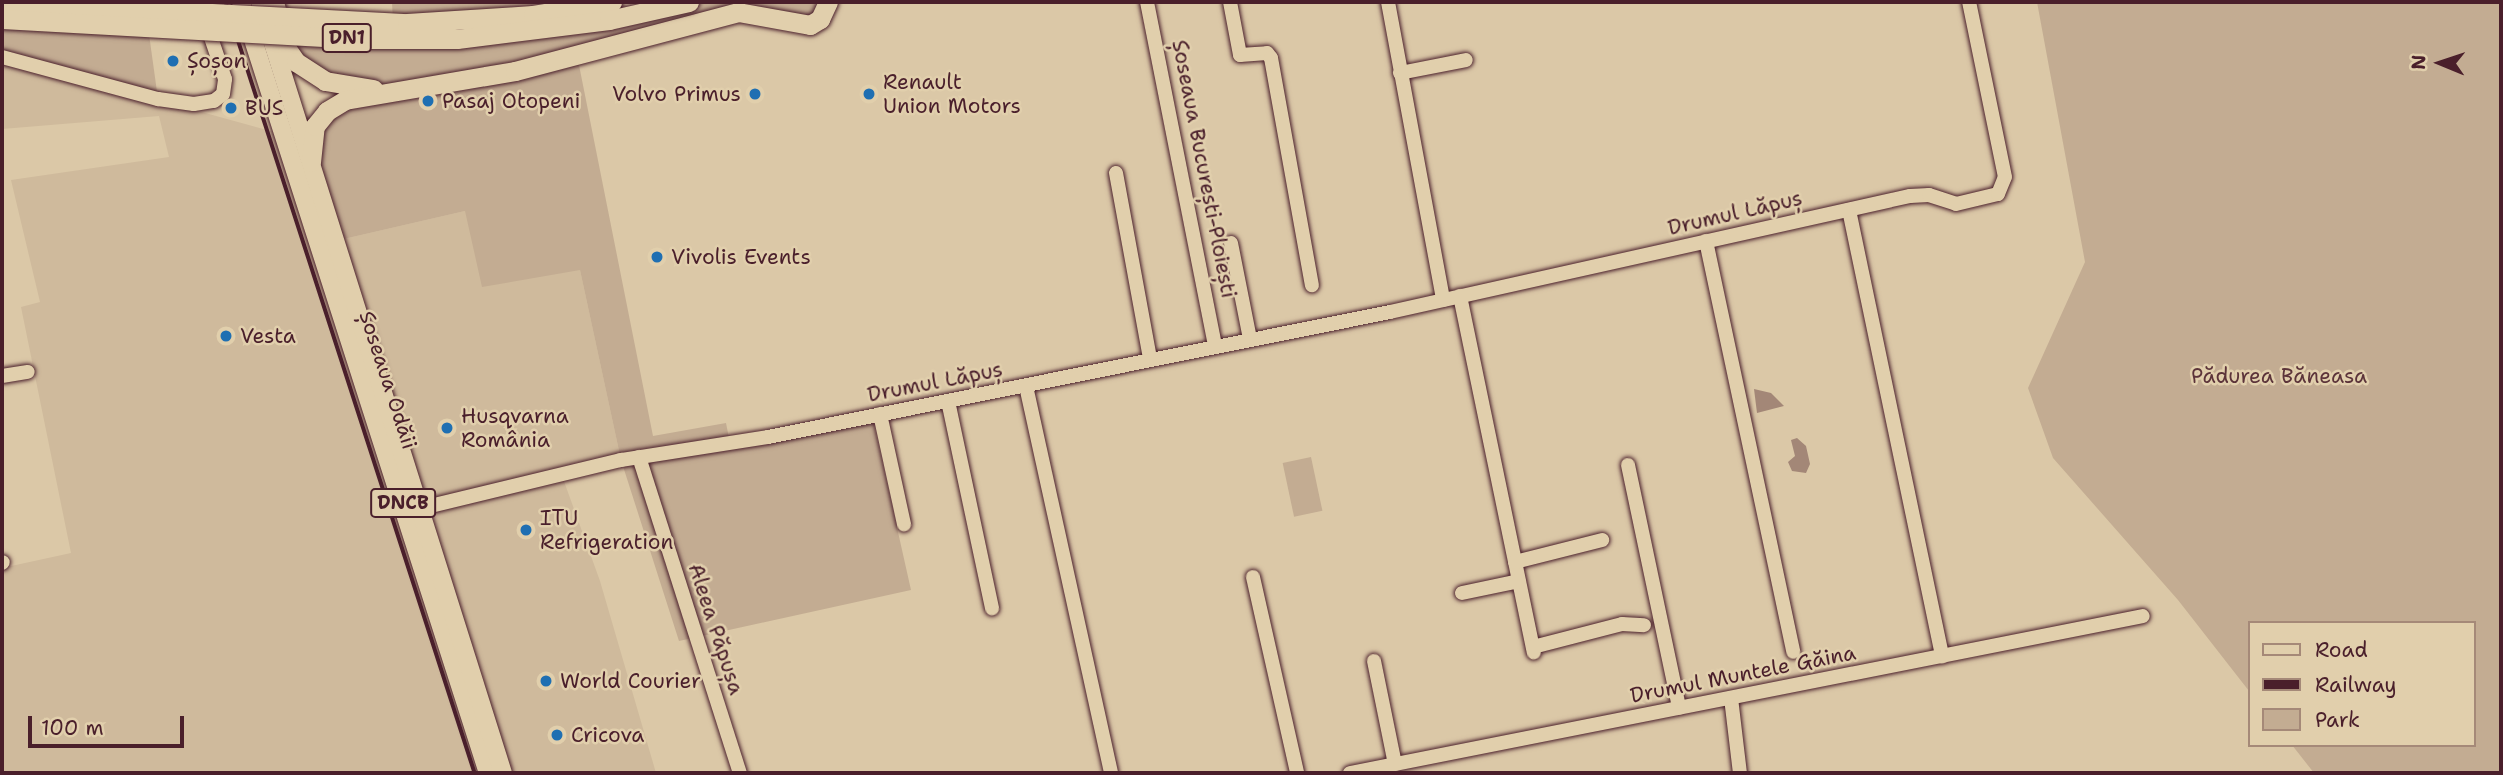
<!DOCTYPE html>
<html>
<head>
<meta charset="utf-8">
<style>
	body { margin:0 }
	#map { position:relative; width:2503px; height:775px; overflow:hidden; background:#dbc8a7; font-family:"Shantell Sans",sans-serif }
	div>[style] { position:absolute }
	.built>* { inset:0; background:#cfba9c }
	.green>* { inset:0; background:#c3ac92; transform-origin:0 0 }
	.water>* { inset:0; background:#a38777 }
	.roads { filter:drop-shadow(0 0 2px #4a1f2b) drop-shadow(0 0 2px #4a1f2b) }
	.minor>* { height:14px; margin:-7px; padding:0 7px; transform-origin:7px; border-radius:7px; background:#e1cfac }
	.major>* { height:18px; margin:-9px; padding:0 9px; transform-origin:9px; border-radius:9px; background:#e1cfac }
	.highway>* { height:19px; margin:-9.5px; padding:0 9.5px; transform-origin:9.5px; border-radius:9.5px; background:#e1cfac }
	.rail>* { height:3.5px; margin:-1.75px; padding:0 1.75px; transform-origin:1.75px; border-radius:1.75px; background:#4a1f2b }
	.bridges { filter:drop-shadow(0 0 2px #4a1f2b) drop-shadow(0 0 2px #4a1f2b) }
	.highway-bridge>* { height:19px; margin:-9.5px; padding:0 9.5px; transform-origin:9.5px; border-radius:9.5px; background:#e1cfac }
	.dots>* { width:19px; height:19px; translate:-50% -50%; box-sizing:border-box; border:4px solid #e1cfac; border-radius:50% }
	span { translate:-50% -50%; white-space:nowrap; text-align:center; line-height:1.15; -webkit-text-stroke:5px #e1cfac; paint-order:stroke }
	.shield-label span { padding:2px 5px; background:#e1cfac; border:2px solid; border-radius:5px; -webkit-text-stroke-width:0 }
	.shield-label { font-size:19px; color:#4a1f2b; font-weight:700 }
	.poi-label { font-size:21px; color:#4a1f2b }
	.left { translate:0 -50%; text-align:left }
	.right { translate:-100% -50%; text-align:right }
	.street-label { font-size:21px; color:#4a1f2b }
	.park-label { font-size:21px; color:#5c343a }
	.frame { position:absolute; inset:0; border:4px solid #4a1f2b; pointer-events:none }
	.legend { position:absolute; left:2248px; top:621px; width:228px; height:126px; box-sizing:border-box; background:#e1cfac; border:2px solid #a58978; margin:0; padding:9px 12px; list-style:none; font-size:21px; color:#4a1f2b }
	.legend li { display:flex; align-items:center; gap:14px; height:35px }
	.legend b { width:35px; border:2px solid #a58978 }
	.north { position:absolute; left:2405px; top:28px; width:70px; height:70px; -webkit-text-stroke:5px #e1cfac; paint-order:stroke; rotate:272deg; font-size:19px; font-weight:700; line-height:28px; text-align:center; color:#4a1f2b }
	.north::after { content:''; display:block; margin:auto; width:24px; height:32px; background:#4a1f2b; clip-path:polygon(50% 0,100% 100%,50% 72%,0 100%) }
	.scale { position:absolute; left:28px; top:716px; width:156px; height:32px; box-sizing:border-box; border:4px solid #4a1f2b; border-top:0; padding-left:9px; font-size:21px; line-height:24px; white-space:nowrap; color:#4a1f2b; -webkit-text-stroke:5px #e1cfac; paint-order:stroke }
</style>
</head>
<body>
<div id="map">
	<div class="built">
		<i style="clip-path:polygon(2px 57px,307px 141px,335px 241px,465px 211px,580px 270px,621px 460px,561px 473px,600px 581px,656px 773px,2px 773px,2px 568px,71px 553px,21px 307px,40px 302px,11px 180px,169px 157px,159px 116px,2px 129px)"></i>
	</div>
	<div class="green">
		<i style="clip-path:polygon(392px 2px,612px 2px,393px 23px)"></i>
		<i style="clip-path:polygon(689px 2px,815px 2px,816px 8px,812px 19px,765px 14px,577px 55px,653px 436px,726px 423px,730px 443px,872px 416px,911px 590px,679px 641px,621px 460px,580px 270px,482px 287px,465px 211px,335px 241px,311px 162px,320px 119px,385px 91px,325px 81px,283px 35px,363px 39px)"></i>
		<i style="clip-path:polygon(2037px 2px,2501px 2px,2501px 773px,2314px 773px,2292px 745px,2473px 745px,2473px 623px,2249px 623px,2249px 691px,2178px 600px,2053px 458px,2028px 388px,2085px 262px)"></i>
		<i style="clip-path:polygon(2px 19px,148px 27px,158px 99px,2px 57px)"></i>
		<i style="left:1311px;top:457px;width:55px;height:29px;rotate:78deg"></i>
	</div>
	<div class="water">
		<i style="clip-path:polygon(1754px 389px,1771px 393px,1784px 406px,1757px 413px)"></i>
		<i style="clip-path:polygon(1797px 438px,1806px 446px,1810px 464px,1806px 473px,1792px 471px,1788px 462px,1795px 456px,1791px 440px)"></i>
	</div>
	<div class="roads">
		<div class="minor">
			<i style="left:1147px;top:2px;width:351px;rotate:78.8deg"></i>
			<i style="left:1230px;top:2px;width:54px;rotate:79.3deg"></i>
			<i style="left:1240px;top:55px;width:27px;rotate:-4deg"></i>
			<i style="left:1267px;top:53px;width:6px;rotate:51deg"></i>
			<i style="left:1271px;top:58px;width:231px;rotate:79.8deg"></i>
			<i style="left:1388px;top:2px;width:303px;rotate:79.5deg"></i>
			<i style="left:2px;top:57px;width:162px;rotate:15.1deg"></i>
			<i style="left:158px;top:99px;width:36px;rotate:8deg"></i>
			<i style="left:194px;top:104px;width:20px;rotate:-9deg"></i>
			<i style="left:214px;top:101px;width:11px;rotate:-38deg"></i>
			<i style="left:223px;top:94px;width:15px;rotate:-82deg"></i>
			<i style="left:225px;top:79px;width:81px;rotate:-108.7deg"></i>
			<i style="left:1400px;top:73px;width:67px;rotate:-11.1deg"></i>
			<i style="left:1116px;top:173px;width:189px;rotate:79.6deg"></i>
			<i style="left:1849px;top:210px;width:456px;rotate:78.2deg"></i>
			<i style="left:1706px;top:241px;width:420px;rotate:78deg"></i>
			<i style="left:1231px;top:243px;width:98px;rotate:78.8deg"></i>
			<i style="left:1460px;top:296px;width:364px;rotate:78.3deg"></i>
			<i style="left:2px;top:376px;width:26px;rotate:-9deg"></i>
			<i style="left:1026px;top:386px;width:396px;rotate:77.6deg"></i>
			<i style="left:948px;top:401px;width:212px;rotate:78deg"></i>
			<i style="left:880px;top:414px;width:113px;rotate:77.7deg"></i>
			<i style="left:639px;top:457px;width:332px;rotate:72.3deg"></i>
			<i style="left:1628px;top:465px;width:248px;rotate:78.1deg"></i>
			<i style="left:418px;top:509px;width:209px;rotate:-13.6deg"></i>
			<i style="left:621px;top:460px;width:149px;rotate:-8.9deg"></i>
			<i style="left:768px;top:437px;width:634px;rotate:-11.36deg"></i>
			<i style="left:1390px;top:312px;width:533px;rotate:-12.58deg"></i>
			<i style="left:1910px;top:196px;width:19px;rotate:-3deg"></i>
			<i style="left:1929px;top:195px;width:28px;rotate:18deg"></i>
			<i style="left:1956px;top:204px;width:43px;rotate:-13.4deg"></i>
			<i style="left:1998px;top:194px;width:18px;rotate:-68deg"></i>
			<i style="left:2005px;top:177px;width:179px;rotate:-101.6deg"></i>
			<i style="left:1515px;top:562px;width:90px;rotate:-14.2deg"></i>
			<i style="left:2px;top:563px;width:1px;rotate:-45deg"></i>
			<i style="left:1253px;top:577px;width:201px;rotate:77.3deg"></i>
			<i style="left:1462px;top:593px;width:58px;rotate:-11.9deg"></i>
			<i style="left:1533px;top:647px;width:92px;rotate:-14.5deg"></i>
			<i style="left:1622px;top:624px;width:22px;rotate:3deg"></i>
			<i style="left:1374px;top:661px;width:105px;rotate:78.5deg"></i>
			<i style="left:1731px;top:698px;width:76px;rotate:83.2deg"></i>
			<i style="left:1350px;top:773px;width:808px;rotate:-11.2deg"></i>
		</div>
		<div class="major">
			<i style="left:241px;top:2px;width:810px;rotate:72.24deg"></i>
			<i style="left:260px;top:2px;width:808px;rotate:72.51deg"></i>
		</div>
		<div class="highway">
			<i style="left:274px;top:2px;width:49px;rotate:74.5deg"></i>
			<i style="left:287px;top:49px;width:16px;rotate:55deg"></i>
			<i style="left:296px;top:62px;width:35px;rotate:33deg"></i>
			<i style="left:325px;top:81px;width:49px;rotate:9.5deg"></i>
			<i style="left:311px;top:162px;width:36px;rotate:-84deg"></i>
			<i style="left:315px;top:126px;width:19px;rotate:-51deg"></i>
			<i style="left:327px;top:111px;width:21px;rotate:-31deg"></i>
			<i style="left:345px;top:100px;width:172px;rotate:-9.7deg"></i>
			<i style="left:515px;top:71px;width:231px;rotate:-14.8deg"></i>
			<i style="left:738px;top:12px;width:73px;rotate:10.2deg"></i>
			<i style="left:810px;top:25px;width:12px;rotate:-31deg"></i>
			<i style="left:820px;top:19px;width:19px;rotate:-65deg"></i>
		</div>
	</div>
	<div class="rail">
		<i style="left:226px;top:2px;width:810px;rotate:72.1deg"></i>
	</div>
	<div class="bridges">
		<div class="highway-bridge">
			<i style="left:2px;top:2px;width:406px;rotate:3deg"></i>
			<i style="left:407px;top:23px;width:126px;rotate:-3.6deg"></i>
			<i style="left:533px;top:15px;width:80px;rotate:-9.3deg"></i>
			<i style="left:2px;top:19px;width:362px;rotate:3.2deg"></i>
			<i style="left:363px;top:39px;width:94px"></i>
			<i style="left:457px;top:39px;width:153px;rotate:-7.1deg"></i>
			<i style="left:609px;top:20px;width:82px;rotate:-12.7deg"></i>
		</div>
	</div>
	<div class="dots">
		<i style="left:173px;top:61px;background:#1f6fb2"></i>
		<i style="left:755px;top:94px;background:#1f6fb2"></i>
		<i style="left:869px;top:94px;background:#1f6fb2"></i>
		<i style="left:428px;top:101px;background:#1f6fb2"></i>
		<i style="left:231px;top:108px;background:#1f6fb2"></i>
		<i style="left:657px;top:257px;background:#1f6fb2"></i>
		<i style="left:226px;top:336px;background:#1f6fb2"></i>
		<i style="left:447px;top:428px;background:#1f6fb2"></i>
		<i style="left:526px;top:530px;background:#1f6fb2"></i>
		<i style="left:546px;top:681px;background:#1f6fb2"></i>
		<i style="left:557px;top:735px;background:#1f6fb2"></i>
	</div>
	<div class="shield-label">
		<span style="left:347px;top:38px">DN1</span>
		<span style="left:403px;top:503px">DNCB</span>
	</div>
	<div class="poi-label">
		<span class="left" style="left:187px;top:61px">Șoșon</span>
		<span class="left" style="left:883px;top:94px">Renault<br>Union Motors</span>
		<span class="right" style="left:741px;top:94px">Volvo Primus</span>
		<span class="left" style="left:442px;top:101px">Pasaj Otopeni</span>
		<span class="left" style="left:245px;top:108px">BUS</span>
		<span class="left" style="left:671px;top:257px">Vivolis Events</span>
		<span class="left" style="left:240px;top:336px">Vesta</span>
		<span class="left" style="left:461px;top:428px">Husqvarna<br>România</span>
		<span class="left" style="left:540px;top:530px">ITU<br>Refrigeration</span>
		<span class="left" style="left:560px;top:681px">World Courier</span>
		<span class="left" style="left:571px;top:735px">Cricova</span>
	</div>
	<div class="street-label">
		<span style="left:1204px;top:169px;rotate:79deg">Șoseaua București-Ploiești</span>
		<span style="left:1735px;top:213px;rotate:-13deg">Drumul Lăpuș</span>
		<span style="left:388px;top:380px;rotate:72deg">Șoseaua Odăii</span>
		<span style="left:935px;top:382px;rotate:-11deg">Drumul Lăpuș</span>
		<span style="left:716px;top:629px;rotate:72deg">Aleea Păpușa</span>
		<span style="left:1743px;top:674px;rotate:-11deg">Drumul Muntele Găina</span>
	</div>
	<div class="park-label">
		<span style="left:2279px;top:376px">Pădurea Băneasa</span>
	</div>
	<div class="frame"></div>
	<ul class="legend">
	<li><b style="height:9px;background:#e1cfac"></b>Road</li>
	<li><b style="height:9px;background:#4a1f2b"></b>Railway</li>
	<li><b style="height:19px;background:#c3ac92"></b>Park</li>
	</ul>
	<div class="north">N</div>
	<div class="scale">100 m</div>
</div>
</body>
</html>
